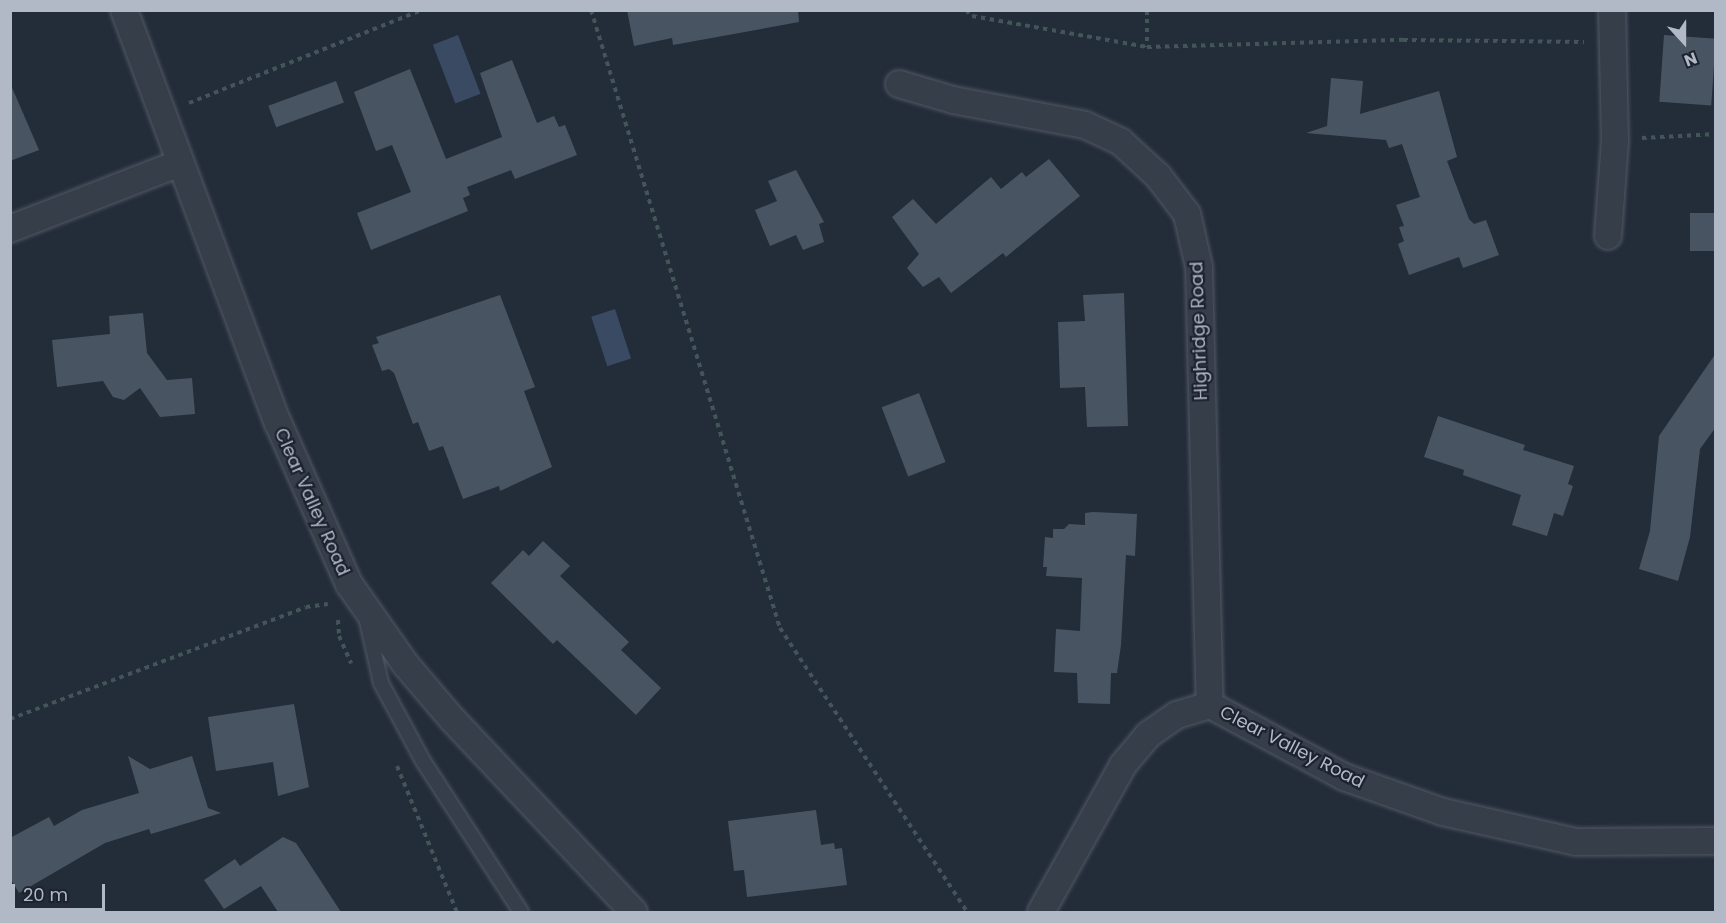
<!DOCTYPE html>
<html>
<head>
<meta charset="utf-8">
<style>
	body { margin:0 }
	#map { position:relative; width:1726px; height:923px; overflow:hidden; background:#232c39; font-family:Poppins,sans-serif }
	div>[style] { position:absolute }
	.water>* { inset:0; background:#394a62; transform-origin:0 0 }
	.building>* { inset:0; background:#495463; transform-origin:0 0 }
	.path>* { height:4px; margin-top:-2px; transform-origin:0; background:repeating-linear-gradient(90deg,#435558 0 4.5px,transparent 0 9px) }
	.roads { filter:drop-shadow(0 0 2px #525965) drop-shadow(0 0 2px #525965) }
	.service>* { height:14px; margin:-7px; padding:0 7px; transform-origin:7px; border-radius:7px; background:#363e4a }
	.minor>* { height:26px; margin:-13px; padding:0 13px; transform-origin:13px; border-radius:13px; background:#363e4a }
	span { translate:-50% -50%; white-space:nowrap; text-align:center; line-height:1.15; -webkit-text-stroke:4.5px #1c232f; paint-order:stroke }
	.street-label { font-size:18px; color:#b2b9c6 }
	.frame { position:absolute; inset:0; border:12px solid #b2b9c6; pointer-events:none }
	.north { position:absolute; left:1654px; top:12px; width:60px; height:60px; -webkit-text-stroke:4px #1c232f; paint-order:stroke; rotate:159deg; font-size:16px; font-weight:700; line-height:24px; text-align:center; color:#b2b9c6 }
	.north::after { content:''; display:block; margin:auto; width:21px; height:27px; background:#b2b9c6; clip-path:polygon(50% 0,100% 100%,50% 72%,0 100%) }
	.scale { position:absolute; left:12px; top:884px; width:93px; height:27px; box-sizing:border-box; border:3px solid #b2b9c6; border-top:0; padding-left:8px; font-size:18px; line-height:21px; white-space:nowrap; color:#b2b9c6; -webkit-text-stroke:4px #1c232f; paint-order:stroke }
</style>
</head>
<body>
<div id="map">
	<div class="water">
		<i style="left:458px;top:35px;width:63px;height:27px;rotate:69deg"></i>
		<i style="left:615px;top:309px;width:52px;height:25px;rotate:72deg"></i>
	</div>
	<div class="building">
		<i style="clip-path:polygon(627px 10px,798px 10px,799px 22px,673px 45px,672px 38px,634px 46px)"></i>
		<i style="left:1664px;top:35px;width:52px;height:67px;rotate:4deg"></i>
		<i style="clip-path:polygon(512px 60px,537px 123px,554px 116px,559px 127px,565px 125px,577px 155px,515px 179px,511px 170px,467px 187px,470px 195px,463px 198px,468px 211px,371px 250px,357px 213px,411px 192px,392px 145px,376px 151px,354px 92px,410px 69px,446px 159px,502px 137px,480px 73px)"></i>
		<i style="clip-path:polygon(1331px 78px,1363px 81px,1360px 114px,1439px 91px,1457px 157px,1447px 161px,1469px 219px,1474px 224px,1486px 220px,1499px 255px,1463px 268px,1459px 257px,1409px 275px,1398px 244px,1404px 241px,1399px 227px,1404px 226px,1396px 205px,1420px 197px,1402px 144px,1389px 148px,1386px 140px,1306px 133px,1327px 126px)"></i>
		<i style="left:336px;top:81px;width:23px;height:72px;rotate:70deg"></i>
		<i style="clip-path:polygon(10px 83px,39px 150px,10px 161px)"></i>
		<i style="clip-path:polygon(1049px 159px,1080px 196px,1006px 257px,1003px 253px,951px 293px,939px 277px,923px 287px,907px 268px,919px 254px,892px 217px,913px 199px,936px 224px,991px 177px,1001px 189px,1022px 172px,1026px 177px)"></i>
		<i style="clip-path:polygon(796px 170px,824px 222px,819px 224px,824px 242px,803px 250px,796px 235px,770px 246px,755px 210px,777px 201px,768px 181px)"></i>
		<i style="left:1716px;top:213px;width:38px;height:26px;rotate:90deg"></i>
		<i style="clip-path:polygon(1124px 293px,1128px 426px,1087px 427px,1085px 387px,1060px 388px,1058px 322px,1085px 321px,1083px 295px)"></i>
		<i style="clip-path:polygon(500px 295px,535px 387px,524px 391px,552px 467px,500px 491px,499px 486px,463px 499px,443px 446px,429px 451px,418px 422px,413px 424px,394px 373px,389px 369px,382px 371px,372px 345px,379px 343px,376px 337px)"></i>
		<i style="clip-path:polygon(143px 313px,147px 353px,167px 380px,192px 378px,195px 414px,160px 417px,140px 388px,124px 400px,113px 397px,103px 381px,57px 387px,52px 340px,110px 334px,109px 316px)"></i>
		<i style="clip-path:polygon(1716px 353px,1716px 427px,1700px 449px,1690px 537px,1678px 581px,1639px 569px,1650px 531px,1659px 436px)"></i>
		<i style="left:919px;top:393px;width:74px;height:40px;rotate:69deg"></i>
		<i style="clip-path:polygon(1438px 416px,1525px 445px,1523px 450px,1574px 466px,1568px 484px,1573px 486px,1563px 516px,1554px 513px,1547px 536px,1512px 525px,1521px 495px,1463px 475px,1464px 470px,1424px 457px)"></i>
		<i style="clip-path:polygon(1093px 512px,1137px 514px,1135px 556px,1126px 555px,1121px 645px,1117px 673px,1111px 673px,1110px 704px,1078px 703px,1077px 673px,1054px 672px,1056px 629px,1080px 631px,1082px 578px,1046px 576px,1047px 567px,1043px 567px,1045px 537px,1053px 538px,1053px 529px,1064px 529px,1069px 524px,1085px 525px,1085px 513px)"></i>
		<i style="clip-path:polygon(543px 541px,570px 566px,560px 576px,629px 642px,621px 650px,661px 688px,636px 715px,557px 640px,553px 644px,491px 583px,523px 550px,529px 556px)"></i>
		<i style="clip-path:polygon(294px 704px,309px 787px,278px 796px,273px 762px,216px 771px,208px 717px)"></i>
		<i style="clip-path:polygon(128px 756px,150px 769px,192px 756px,208px 808px,221px 813px,151px 834px,149px 829px,105px 843px,19px 893px,10px 878px,10px 838px,49px 817px,54px 826px,82px 810px,139px 793px)"></i>
		<i style="clip-path:polygon(816px 810px,821px 845px,834px 843px,835px 849px,842px 848px,847px 885px,747px 897px,744px 870px,734px 871px,728px 821px)"></i>
		<i style="clip-path:polygon(283px 837px,296px 843px,341px 912px,278px 912px,261px 886px,224px 909px,204px 880px,235px 859px,240px 866px)"></i>
	</div>
	<div class="path">
		<i style="left:591px;top:10px;width:646px;rotate:73deg"></i>
		<i style="left:780px;top:628px;width:340px;rotate:56.6deg"></i>
		<i style="left:966px;top:10px;width:8px;rotate:45deg"></i>
		<i style="left:972px;top:16px;width:178px;rotate:10deg"></i>
		<i style="left:1147px;top:47px;width:256px;rotate:-1.6deg"></i>
		<i style="left:1403px;top:40px;width:181px;rotate:0.6deg"></i>
		<i style="left:1147px;top:10px;width:37px;rotate:90deg"></i>
		<i style="left:189px;top:103px;width:251px;rotate:-21.8deg"></i>
		<i style="left:1642px;top:138px;width:74px;rotate:-3.1deg"></i>
		<i style="left:338px;top:620px;width:16px;rotate:86deg"></i>
		<i style="left:339px;top:636px;width:30px;rotate:66deg"></i>
		<i style="left:10px;top:719px;width:316px;rotate:-20.7deg"></i>
		<i style="left:306px;top:607px;width:22px;rotate:-8deg"></i>
		<i style="left:397px;top:766px;width:158px;rotate:67.7deg"></i>
	</div>
	<div class="roads">
		<div class="service">
			<i style="left:366px;top:617px;width:68px;rotate:77.2deg"></i>
			<i style="left:381px;top:683px;width:89px;rotate:61.7deg"></i>
			<i style="left:423px;top:761px;width:180px;rotate:57deg"></i>
		</div>
		<div class="minor">
			<i style="left:124px;top:10px;width:441px;rotate:69.6deg"></i>
			<i style="left:278px;top:423px;width:176px;rotate:66.2deg"></i>
			<i style="left:349px;top:584px;width:99px;rotate:54.9deg"></i>
			<i style="left:406px;top:665px;width:71px;rotate:49.6deg"></i>
			<i style="left:452px;top:719px;width:265px;rotate:46.7deg"></i>
			<i style="left:899px;top:84px;width:56px;rotate:16.5deg"></i>
			<i style="left:953px;top:100px;width:134px;rotate:10.7deg"></i>
			<i style="left:1085px;top:125px;width:40px;rotate:25deg"></i>
			<i style="left:1121px;top:142px;width:50px;rotate:42.6deg"></i>
			<i style="left:1158px;top:176px;width:48px;rotate:52.7deg"></i>
			<i style="left:1187px;top:214px;width:54px;rotate:77.2deg"></i>
			<i style="left:1199px;top:267px;width:438px;rotate:88.6deg"></i>
			<i style="left:10px;top:229px;width:180px;rotate:-21.2deg"></i>
			<i style="left:1608px;top:236px;width:96px;rotate:-85.8deg"></i>
			<i style="left:1615px;top:140px;width:130px;rotate:-91.3deg"></i>
			<i style="left:1041px;top:912px;width:168px;rotate:-60.8deg"></i>
			<i style="left:1123px;top:765px;width:39px;rotate:-50deg"></i>
			<i style="left:1148px;top:735px;width:35px;rotate:-35deg"></i>
			<i style="left:1177px;top:715px;width:34px;rotate:-17deg"></i>
			<i style="left:1210px;top:705px;width:152px;rotate:28.2deg"></i>
			<i style="left:1344px;top:777px;width:105px;rotate:19.5deg"></i>
			<i style="left:1443px;top:812px;width:136px;rotate:12.7deg"></i>
			<i style="left:1576px;top:842px;width:140px;rotate:-0.4deg"></i>
		</div>
	</div>
	<div class="street-label">
		<span style="left:1199px;top:331px;rotate:-92deg">Highridge Road</span>
		<span style="left:312px;top:502px;rotate:66deg">Clear Valley Road</span>
		<span style="left:1292px;top:747px;rotate:27deg">Clear Valley Road</span>
	</div>
	<div class="frame"></div>
	<div class="north">N</div>
	<div class="scale">20 m</div>
</div>
</body>
</html>
